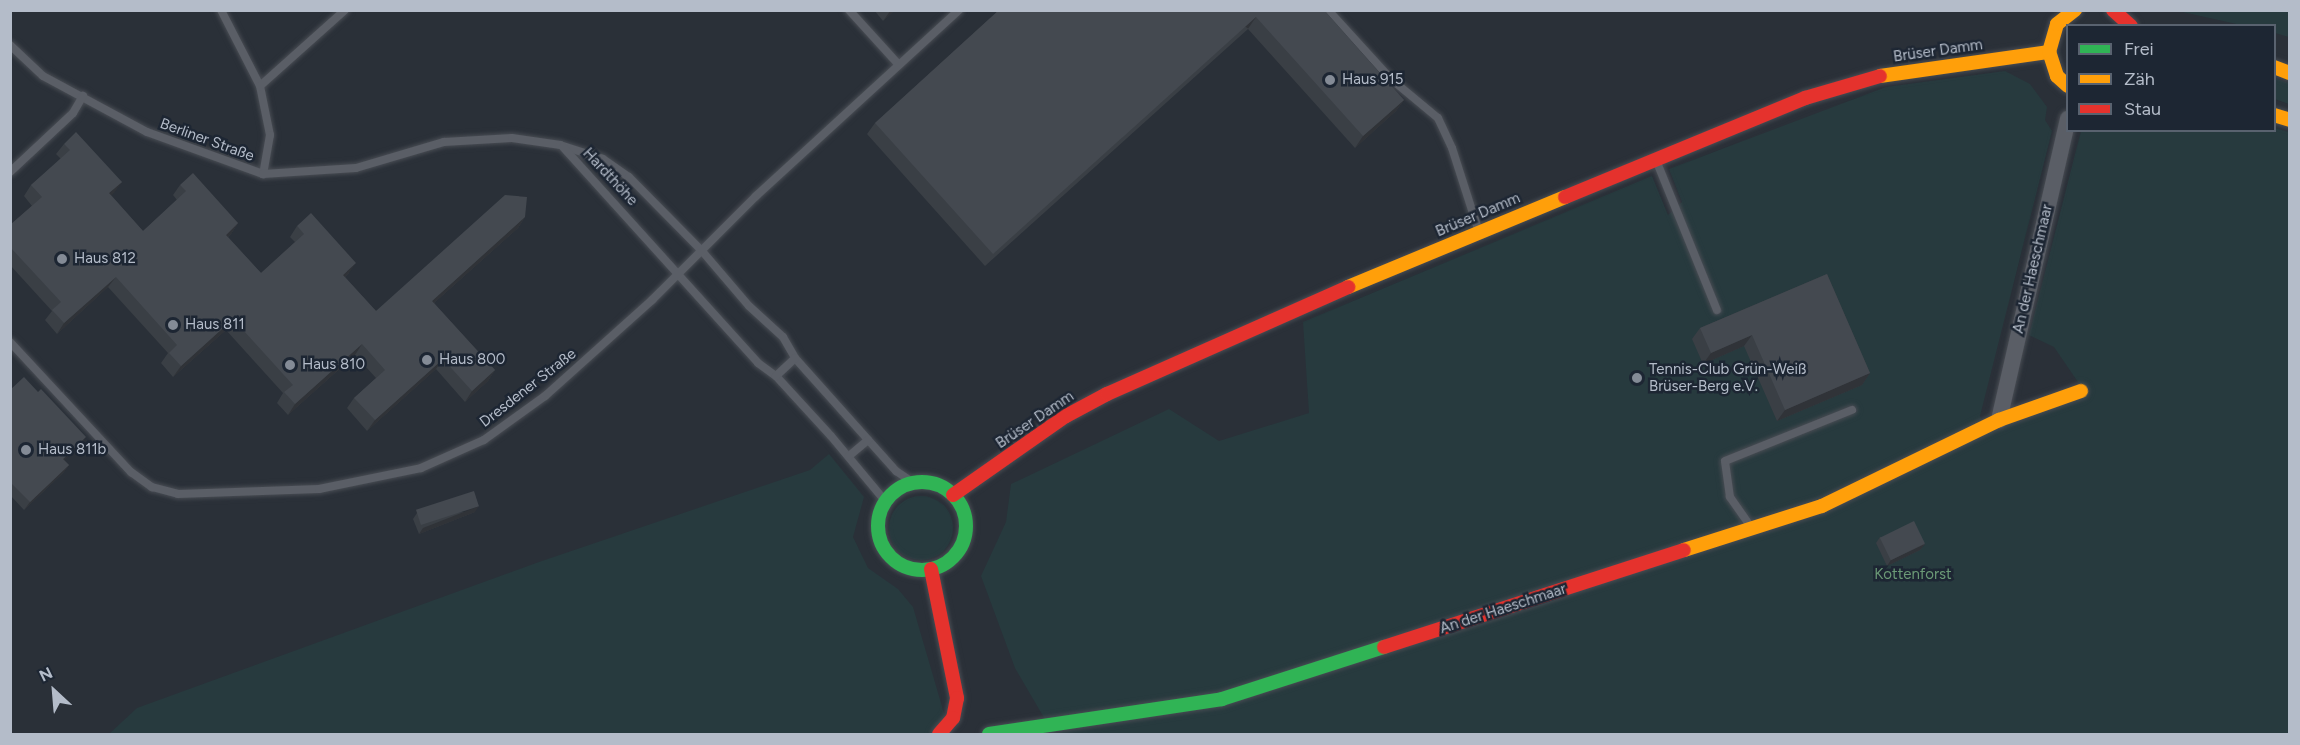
<!DOCTYPE html>
<html>
<head>
<meta charset="utf-8">
<style>
	body { margin:0 }
	#map { position:relative; width:2300px; height:745px; overflow:hidden; background:#2a3038; font-family:Figtree,sans-serif }
	div>[style] { position:absolute }
	.green>* { inset:0; background:#273a3e }
	.round { border-radius:50% }
	.roads { filter:drop-shadow(0 0 2px #484c53) drop-shadow(0 0 2px #484c53) }
	.lane>* { height:8px; margin:-4px; padding:0 4px; transform-origin:4px; border-radius:4px; background:#5a5e66 }
	.street>* { height:16px; margin:-8px; padding:0 8px; transform-origin:8px; border-radius:8px; background:#5a5e66 }
	.fast>* { height:14px; margin:-7px; padding:0 7px; transform-origin:7px; border-radius:7px; background:#30b455 }
	.fast>.ring { margin:-7px; padding:0; box-sizing:content-box; background:none; border:14px solid #30b455; border-radius:50% }
	.slow>* { height:14px; margin:-7px; padding:0 7px; transform-origin:7px; border-radius:7px; background:#ff9f0a }
	.jam>* { height:14px; margin:-7px; padding:0 7px; transform-origin:7px; border-radius:7px; background:#e5322d }
	.wall>* { inset:0; background:#3a3f45 }
	.shaded-wall>* { inset:0; background:#303338; transform-origin:0 0 }
	.building>* { inset:0; background:#444950; transform-origin:0 0 }
	.dots>* { width:16px; height:16px; translate:-50% -50%; box-sizing:border-box; border:3px solid #1d2633; border-radius:50% }
	span { translate:-50% -50%; white-space:nowrap; text-align:center; line-height:1.15; -webkit-text-stroke:5px #1d2633; paint-order:stroke }
	.street-label { font-size:15px; color:#b4bcc9 }
	.poi-label { font-size:15px; color:#b4bcc9 }
	.left { translate:0 -50%; text-align:left }
	.park-label { font-size:15px; color:#6b9a76 }
	.frame { position:absolute; inset:0; border:12px solid #b4bcc9; pointer-events:none }
	.legend { position:absolute; left:2066px; top:24px; width:210px; height:108px; box-sizing:border-box; background:#1d2633; border:2px solid #59626f; margin:0; padding:8px 10px; list-style:none; font-size:18px; color:#b4bcc9 }
	.legend li { display:flex; align-items:center; gap:12px; height:30px }
	.legend b { width:30px; border:2px solid #59626f }
	.north { position:absolute; left:24px; top:661px; width:60px; height:60px; -webkit-text-stroke:4px #1d2633; paint-order:stroke; rotate:334deg; font-size:16px; font-weight:700; line-height:24px; text-align:center; color:#b4bcc9 }
	.north::after { content:''; display:block; margin:auto; width:21px; height:27px; background:#b4bcc9; clip-path:polygon(50% 0,100% 100%,50% 72%,0 100%) }
</style>
</head>
<body>
<div id="map">
	<div class="green">
		<i style="clip-path:polygon(2178px 11px,2289px 11px,2289px 37px,2275px 33px,2274px 26px,2241px 25px)"></i>
		<i style="clip-path:polygon(2005px 71px,2030px 84px,2047px 107px,2045px 120px,2052px 131px,1980px 416px,1987px 434px,2080px 385px,2054px 347px,2029px 335px,2081px 131px,2275px 128px,2289px 132px,2289px 734px,995px 734px,1050px 728px,1015px 668px,981px 576px,1006px 522px,1011px 484px,1169px 409px,1219px 441px,1309px 413px,1303px 322px,1652px 176px,1668px 215px,1682px 202px,1669px 169px,1886px 87px)"></i>
		<i style="clip-path:polygon(2274px 78px,2289px 83px,2289px 104px,2275px 99px)"></i>
		<i style="clip-path:polygon(829px 454px,864px 497px,853px 537px,868px 568px,898px 589px,913px 607px,950px 734px,109px 734px,137px 708px,539px 562px,810px 470px)"></i>
		<i class="round" style="left:889px;top:496px;width:64px;height:64px"></i>
	</div>
	<div class="roads">
		<div class="lane">
			<i style="left:221px;top:10px;width:85px;rotate:62.8deg"></i>
			<i style="left:260px;top:86px;width:50px;rotate:78.5deg"></i>
			<i style="left:270px;top:135px;width:40px;rotate:100deg"></i>
			<i style="left:849px;top:10px;width:74px;rotate:47.7deg"></i>
			<i style="left:1328px;top:10px;width:93px;rotate:47.6deg"></i>
			<i style="left:1391px;top:79px;width:61px;rotate:39.7deg"></i>
			<i style="left:1438px;top:118px;width:33px;rotate:65deg"></i>
			<i style="left:1452px;top:148px;width:88px;rotate:72.2deg"></i>
			<i style="left:10px;top:45px;width:45px;rotate:43.2deg"></i>
			<i style="left:43px;top:76px;width:118px;rotate:28.3deg"></i>
			<i style="left:147px;top:132px;width:123px;rotate:19.9deg"></i>
			<i style="left:263px;top:174px;width:93px;rotate:-3.7deg"></i>
			<i style="left:356px;top:168px;width:92px;rotate:-16.5deg"></i>
			<i style="left:444px;top:142px;width:68px;rotate:-3.4deg"></i>
			<i style="left:512px;top:138px;width:49px;rotate:8.3deg"></i>
			<i style="left:560px;top:145px;width:45px;rotate:18deg"></i>
			<i style="left:603px;top:159px;width:32px;rotate:35deg"></i>
			<i style="left:629px;top:177px;width:104px;rotate:45.4deg"></i>
			<i style="left:702px;top:251px;width:72px;rotate:49.5deg"></i>
			<i style="left:749px;top:306px;width:46px;rotate:42.4deg"></i>
			<i style="left:783px;top:337px;width:24px;rotate:60deg"></i>
			<i style="left:795px;top:358px;width:152px;rotate:48.2deg"></i>
			<i style="left:896px;top:471px;width:22px;rotate:34deg"></i>
			<i style="left:260px;top:86px;width:114px;rotate:-41.8deg"></i>
			<i style="left:563px;top:147px;width:291px;rotate:47.9deg"></i>
			<i style="left:758px;top:363px;width:22px;rotate:36deg"></i>
			<i style="left:776px;top:376px;width:81px;rotate:47.5deg"></i>
			<i style="left:831px;top:436px;width:86px;rotate:50.2deg"></i>
			<i style="left:1656px;top:160px;width:162px;rotate:67.9deg"></i>
			<i style="left:10px;top:172px;width:86px;rotate:-43.1deg"></i>
			<i style="left:73px;top:113px;width:20px;rotate:-60deg"></i>
			<i style="left:10px;top:342px;width:178px;rotate:47.1deg"></i>
			<i style="left:131px;top:472px;width:26px;rotate:36deg"></i>
			<i style="left:152px;top:487px;width:27px;rotate:15deg"></i>
			<i style="left:178px;top:494px;width:141px;rotate:-2deg"></i>
			<i style="left:319px;top:489px;width:104px;rotate:-11.6deg"></i>
			<i style="left:421px;top:468px;width:69px;rotate:-24deg"></i>
			<i style="left:484px;top:440px;width:75px;rotate:-35.8deg"></i>
			<i style="left:545px;top:396px;width:144px;rotate:-41.9deg"></i>
			<i style="left:652px;top:300px;width:147px;rotate:-45deg"></i>
			<i style="left:756px;top:196px;width:275px;rotate:-42.5deg"></i>
			<i style="left:776px;top:376px;width:26px;rotate:-43deg"></i>
			<i style="left:849px;top:456px;width:25px;rotate:-40deg"></i>
			<i style="left:1751px;top:527px;width:37px;rotate:-125deg"></i>
			<i style="left:1730px;top:497px;width:36px;rotate:-98deg"></i>
			<i style="left:1725px;top:461px;width:137px;rotate:-21.9deg"></i>
		</div>
		<div class="street">
			<i style="left:1999px;top:420px;width:309px;rotate:-77.1deg"></i>
		</div>
		<div class="fast">
			<i class="ring" style="left:878px;top:482px;width:74px;height:74px"></i>
			<i style="left:989px;top:734px;width:236px;rotate:-8.5deg"></i>
			<i style="left:1222px;top:699px;width:170px;rotate:-17.8deg"></i>
		</div>
		<div class="slow">
			<i style="left:2274px;top:67px;width:17px;rotate:21deg"></i>
			<i style="left:1880px;top:76px;width:171px;rotate:-8.1deg"></i>
			<i style="left:2068px;top:86px;width:15px;rotate:-138deg"></i>
			<i style="left:2057px;top:76px;width:25px;rotate:-108deg"></i>
			<i style="left:2049px;top:52px;width:29px;rotate:-74deg"></i>
			<i style="left:2057px;top:24px;width:23px;rotate:-38deg"></i>
			<i style="left:2274px;top:115px;width:17px;rotate:17deg"></i>
			<i style="left:1348px;top:287px;width:235px;rotate:-22.5deg"></i>
			<i style="left:1684px;top:550px;width:145px;rotate:-17.7deg"></i>
			<i style="left:1822px;top:506px;width:197px;rotate:-25.9deg"></i>
			<i style="left:1999px;top:420px;width:87px;rotate:-19.5deg"></i>
		</div>
		<div class="jam">
			<i style="left:2113px;top:10px;width:24px;rotate:42deg"></i>
			<i style="left:1565px;top:197px;width:260px;rotate:-22.4deg"></i>
			<i style="left:1805px;top:98px;width:78px;rotate:-16.3deg"></i>
			<i style="left:953px;top:495px;width:138px;rotate:-35deg"></i>
			<i style="left:1066px;top:416px;width:47px;rotate:-28.2deg"></i>
			<i style="left:1107px;top:394px;width:264px;rotate:-23.9deg"></i>
			<i style="left:931px;top:569px;width:132px;rotate:78.6deg"></i>
			<i style="left:957px;top:698px;width:20px;rotate:101deg"></i>
			<i style="left:953px;top:718px;width:21px;rotate:131deg"></i>
			<i style="left:1384px;top:647px;width:315px;rotate:-17.9deg"></i>
		</div>
	</div>
	<div class="wall">
		<i style="clip-path:polygon(874px 10px,895px 10px,883px 21px)"></i>
		<i style="clip-path:polygon(999px 10px,1324px 10px,1404px 100px,1396px 111px,1355px 148px,1248px 29px,985px 266px,867px 134px,875px 123px)"></i>
		<i style="clip-path:polygon(64px 144px,122px 182px,111px 195px,143px 231px,177px 200px,173px 195px,180px 185px,238px 223px,231px 234px,228px 237px,261px 273px,295px 242px,290px 237px,297px 226px,349px 273px,345px 277px,376px 311px,525px 217px,518px 228px,434px 303px,495px 370px,488px 381px,465px 402px,436px 369px,367px 431px,347px 408px,354px 398px,376px 378px,355px 355px,288px 415px,277px 403px,283px 393px,226px 330px,173px 377px,161px 363px,168px 353px,108px 287px,57px 334px,45px 320px,52px 311px,10px 265px,10px 225px,32px 206px,24px 196px,31px 185px,61px 159px,56px 154px)"></i>
		<i style="clip-path:polygon(1827px 274px,1870px 373px,1862px 385px,1777px 421px,1744px 346px,1703px 364px,1692px 339px,1700px 328px)"></i>
		<i style="clip-path:polygon(10px 390px,81px 444px,64px 460px,69px 465px,63px 473px,24px 510px,10px 495px)"></i>
		<i style="clip-path:polygon(475px 512px,419px 534px,413px 519px,417px 513px)"></i>
		<i style="clip-path:polygon(1880px 537px,1925px 544px,1920px 550px,1887px 566px,1876px 543px)"></i>
	</div>
	<div class="shaded-wall">
		<i style="clip-path:polygon(891px 10px,895px 10px,883px 21px)"></i>
		<i style="left:1256px;top:17px;width:14px;height:354px;rotate:124deg"></i>
		<i style="clip-path:polygon(1404px 100px,1396px 111px,1355px 148px,1363px 136px)"></i>
		<i style="clip-path:polygon(122px 182px,114px 193px,102px 204px,109px 193px)"></i>
		<i style="clip-path:polygon(525px 217px,518px 228px,425px 311px,432px 301px)"></i>
		<i style="clip-path:polygon(238px 223px,231px 234px,218px 245px,226px 235px)"></i>
		<i style="clip-path:polygon(356px 263px,349px 273px,336px 286px,343px 275px)"></i>
		<i style="clip-path:polygon(116px 277px,108px 287px,57px 334px,64px 323px)"></i>
		<i style="clip-path:polygon(233px 319px,226px 330px,173px 377px,181px 366px)"></i>
		<i style="clip-path:polygon(1752px 335px,1744px 346px,1703px 364px,1711px 353px)"></i>
		<i style="clip-path:polygon(362px 344px,355px 355px,288px 415px,295px 404px)"></i>
		<i style="clip-path:polygon(443px 359px,436px 369px,367px 431px,375px 420px)"></i>
		<i style="clip-path:polygon(495px 370px,488px 381px,465px 402px,472px 391px)"></i>
		<i style="clip-path:polygon(1870px 373px,1862px 385px,1777px 421px,1785px 410px)"></i>
		<i style="clip-path:polygon(86px 437px,81px 444px,57px 467px,63px 459px)"></i>
		<i style="clip-path:polygon(69px 465px,63px 473px,24px 510px,30px 502px)"></i>
		<i style="clip-path:polygon(479px 506px,475px 512px,419px 534px,423px 528px)"></i>
		<i style="clip-path:polygon(1925px 544px,1920px 550px,1887px 566px,1891px 560px)"></i>
	</div>
	<div class="building">
		<i style="clip-path:polygon(999px 10px,1324px 10px,1404px 100px,1363px 136px,1256px 17px,993px 254px,875px 123px)"></i>
		<i style="clip-path:polygon(76px 132px,122px 182px,109px 193px,143px 231px,186px 191px,180px 185px,193px 173px,238px 223px,226px 235px,261px 273px,304px 234px,297px 226px,311px 213px,356px 263px,343px 275px,376px 311px,505px 195px,527px 197px,525px 217px,432px 301px,495px 370px,472px 391px,443px 359px,375px 420px,354px 398px,385px 370px,362px 344px,295px 404px,284px 392px,293px 385px,233px 319px,181px 366px,169px 353px,177px 345px,116px 277px,64px 323px,52px 310px,61px 302px,10px 247px,10px 225px,42px 197px,31px 185px,70px 150px,64px 144px)"></i>
		<i style="clip-path:polygon(1827px 274px,1870px 373px,1785px 410px,1752px 335px,1711px 353px,1700px 328px)"></i>
		<i style="clip-path:polygon(24px 377px,38px 392px,41px 389px,86px 437px,63px 459px,69px 465px,30px 502px,10px 482px,10px 390px)"></i>
		<i style="left:474px;top:491px;width:16px;height:61px;rotate:72deg"></i>
		<i style="left:1914px;top:521px;width:25px;height:38px;rotate:64deg"></i>
	</div>
	<div class="dots">
		<i style="left:1330px;top:80px;background:#848b96"></i>
		<i style="left:62px;top:259px;background:#848b96"></i>
		<i style="left:173px;top:325px;background:#848b96"></i>
		<i style="left:427px;top:360px;background:#848b96"></i>
		<i style="left:290px;top:365px;background:#848b96"></i>
		<i style="left:1637px;top:378px;background:#848b96"></i>
		<i style="left:26px;top:450px;background:#848b96"></i>
	</div>
	<div class="street-label">
		<span style="left:1938px;top:51px;rotate:-8deg">Brüser Damm</span>
		<span style="left:207px;top:140px;rotate:20deg">Berliner Straße</span>
		<span style="left:610px;top:177px;rotate:47deg">Hardthöhe</span>
		<span style="left:1478px;top:215px;rotate:-23deg">Brüser Damm</span>
		<span style="left:2033px;top:269px;rotate:-77deg">An der Haeschmaar</span>
		<span style="left:528px;top:388px;rotate:-38deg">Dresdener Straße</span>
		<span style="left:1035px;top:420px;rotate:-34deg">Brüser Damm</span>
		<span style="left:1503px;top:609px;rotate:-18deg">An der Haeschmaar</span>
	</div>
	<div class="poi-label">
		<span class="left" style="left:1342px;top:80px">Haus 915</span>
		<span class="left" style="left:74px;top:259px">Haus 812</span>
		<span class="left" style="left:185px;top:325px">Haus 811</span>
		<span class="left" style="left:439px;top:360px">Haus 800</span>
		<span class="left" style="left:302px;top:365px">Haus 810</span>
		<span class="left" style="left:1649px;top:378px">Tennis-Club Grün-Weiß<br>Brüser-Berg e.V.</span>
		<span class="left" style="left:38px;top:450px">Haus 811b</span>
	</div>
	<div class="park-label">
		<span style="left:1913px;top:575px">Kottenforst</span>
	</div>
	<div class="frame"></div>
	<ul class="legend">
	<li><b style="height:8px;background:#30b455"></b>Frei</li>
	<li><b style="height:8px;background:#ff9f0a"></b>Zäh</li>
	<li><b style="height:8px;background:#e5322d"></b>Stau</li>
	</ul>
	<div class="north">N</div>
</div>
</body>
</html>
